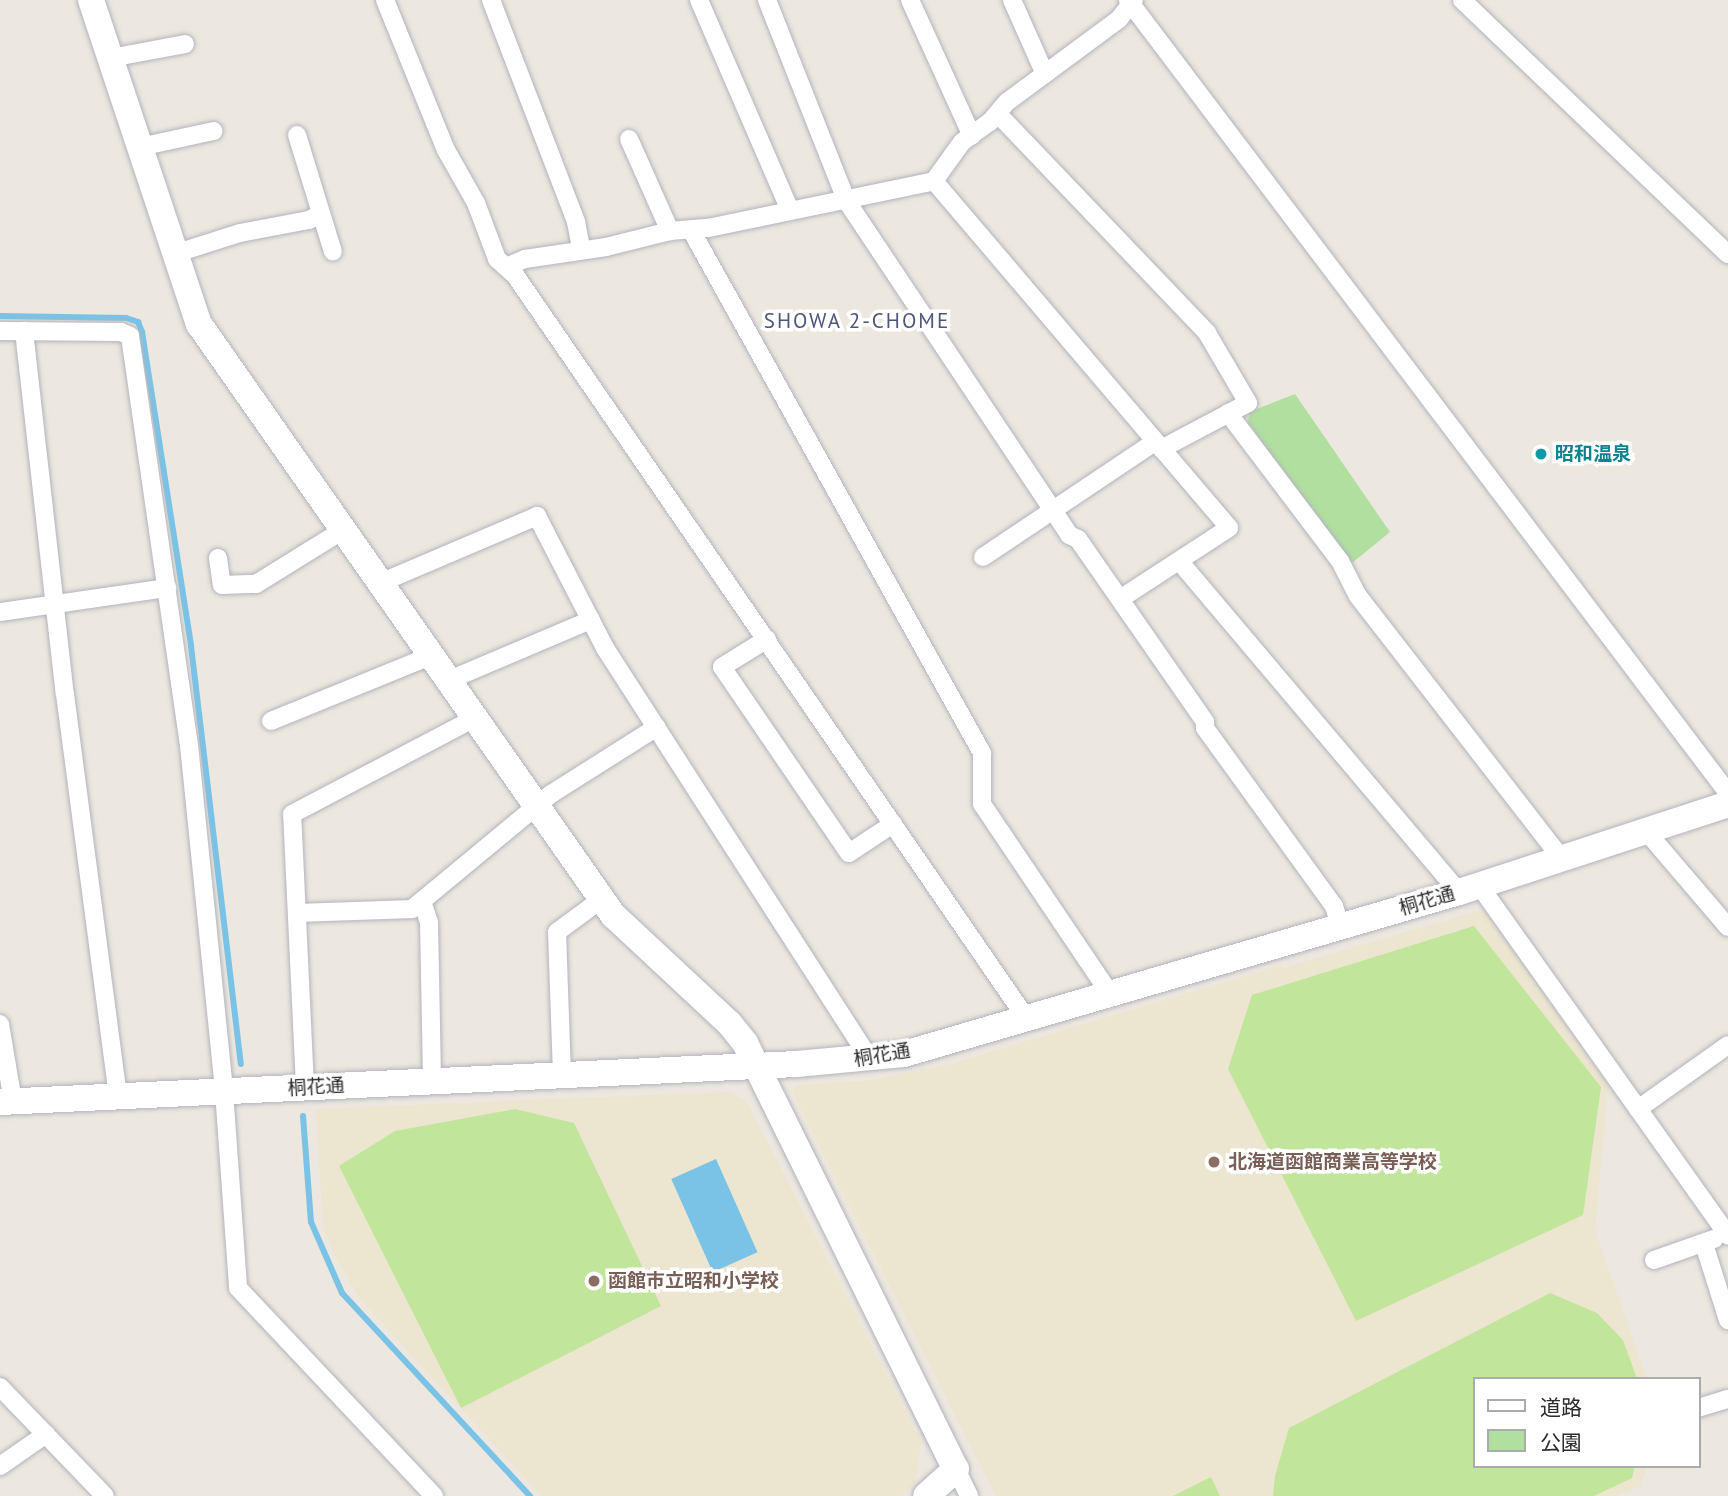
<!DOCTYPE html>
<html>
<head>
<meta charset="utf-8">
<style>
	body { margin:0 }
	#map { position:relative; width:1728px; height:1496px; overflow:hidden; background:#ece7df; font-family:"PT Sans","Noto Sans JP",sans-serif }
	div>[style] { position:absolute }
	.education>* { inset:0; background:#ece5d0 }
	.green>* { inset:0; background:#b1dfa0 }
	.pitch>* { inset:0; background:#c2e59c }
	.water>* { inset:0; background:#7ac3e6; transform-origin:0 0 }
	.stream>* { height:6px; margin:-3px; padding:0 3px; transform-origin:3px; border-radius:3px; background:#7ac3e6 }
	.roads { filter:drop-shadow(0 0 2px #b2b4be) drop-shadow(0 0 2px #b2b4be) }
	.street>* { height:18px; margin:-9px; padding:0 9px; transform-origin:9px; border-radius:9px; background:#fff }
	.secondary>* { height:26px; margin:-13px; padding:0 13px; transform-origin:13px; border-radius:13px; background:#fff }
	.dots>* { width:19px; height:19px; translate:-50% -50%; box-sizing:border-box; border:4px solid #fff; border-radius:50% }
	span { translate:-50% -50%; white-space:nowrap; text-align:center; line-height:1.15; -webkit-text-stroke:7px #fff; paint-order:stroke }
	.culture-label { font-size:19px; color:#0d838f; font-weight:700 }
	.left { translate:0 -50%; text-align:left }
	.street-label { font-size:19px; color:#2c2c2c }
	.education-label { font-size:19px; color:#785e54; font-weight:700 }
	.neighbourhood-label { font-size:21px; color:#4f5479; letter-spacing:2px }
	.legend { position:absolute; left:1473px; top:1377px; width:228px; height:91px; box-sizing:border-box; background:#fff; border:2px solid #ababab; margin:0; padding:9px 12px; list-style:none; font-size:21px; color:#2c2c2c }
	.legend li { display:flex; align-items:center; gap:14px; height:35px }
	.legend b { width:35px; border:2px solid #ababab }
</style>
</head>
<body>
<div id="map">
	<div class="education">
		<i style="clip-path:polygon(1486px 909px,1608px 1085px,1595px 1231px,1647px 1379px,1474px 1379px,1474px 1466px,1647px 1466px,1640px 1486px,1616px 1496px,996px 1496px,792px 1092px,797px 1085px,863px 1081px,947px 1065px,1281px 965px,1283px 968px)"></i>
		<i style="clip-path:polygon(730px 1092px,746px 1101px,921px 1441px,916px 1482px,901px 1496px,542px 1496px,361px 1300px,338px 1261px,323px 1227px,316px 1109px)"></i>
	</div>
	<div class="green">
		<i style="clip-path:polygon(1295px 394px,1390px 532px,1352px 563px,1248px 423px,1249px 412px)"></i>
	</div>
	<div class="pitch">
		<i style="clip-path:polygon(1474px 926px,1601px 1087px,1583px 1215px,1356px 1321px,1228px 1069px,1252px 995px)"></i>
		<i style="clip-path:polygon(515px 1109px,574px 1123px,661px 1306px,461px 1408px,339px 1166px,395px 1131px)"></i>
		<i style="clip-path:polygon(1550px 1293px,1597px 1313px,1623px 1340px,1637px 1379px,1474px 1379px,1474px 1466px,1635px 1466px,1632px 1478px,1594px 1496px,1273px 1496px,1275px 1476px,1289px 1428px)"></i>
		<i style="clip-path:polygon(1211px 1477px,1220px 1496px,1173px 1496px)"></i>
	</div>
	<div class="water">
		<i style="left:716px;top:1159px;width:102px;height:49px;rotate:66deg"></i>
	</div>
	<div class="stream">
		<i style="left:0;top:316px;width:126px;rotate:0.9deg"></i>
		<i style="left:126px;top:318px;width:13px;rotate:18deg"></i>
		<i style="left:138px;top:322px;width:11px;rotate:68deg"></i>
		<i style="left:142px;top:332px;width:318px;rotate:81.1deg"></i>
		<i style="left:191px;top:646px;width:421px;rotate:83.2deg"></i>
		<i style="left:303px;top:1116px;width:106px;rotate:85.7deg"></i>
		<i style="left:311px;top:1222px;width:77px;rotate:66.4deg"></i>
		<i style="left:342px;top:1293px;width:277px;rotate:47.2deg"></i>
	</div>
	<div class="roads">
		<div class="street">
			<i style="left:385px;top:0;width:162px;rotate:67.9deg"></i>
			<i style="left:446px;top:150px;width:61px;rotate:60.5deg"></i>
			<i style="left:476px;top:203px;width:60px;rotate:69.4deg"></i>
			<i style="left:497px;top:259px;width:24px;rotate:42deg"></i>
			<i style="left:515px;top:275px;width:902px;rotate:55.48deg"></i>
			<i style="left:491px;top:0;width:238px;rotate:69deg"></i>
			<i style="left:576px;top:222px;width:26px;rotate:79deg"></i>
			<i style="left:699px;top:0;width:229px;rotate:66.6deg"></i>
			<i style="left:767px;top:0;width:215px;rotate:68.4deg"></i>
			<i style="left:846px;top:200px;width:402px;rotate:56.3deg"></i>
			<i style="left:1069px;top:535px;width:10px;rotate:24deg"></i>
			<i style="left:1078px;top:539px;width:223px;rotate:55.2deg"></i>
			<i style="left:1205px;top:722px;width:6px;rotate:90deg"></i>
			<i style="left:1205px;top:728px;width:220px;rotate:54.1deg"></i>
			<i style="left:1334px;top:906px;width:21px;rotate:73deg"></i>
			<i style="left:910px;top:0;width:149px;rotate:65.5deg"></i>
			<i style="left:1012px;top:0;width:81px;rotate:66deg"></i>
			<i style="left:1128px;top:0;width:994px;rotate:52.89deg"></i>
			<i style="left:1462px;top:0;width:368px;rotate:43.7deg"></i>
			<i style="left:121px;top:56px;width:65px;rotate:-10.6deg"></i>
			<i style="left:998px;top:114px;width:303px;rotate:46.3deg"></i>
			<i style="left:1207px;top:333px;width:81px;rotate:59.6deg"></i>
			<i style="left:1248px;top:403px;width:98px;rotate:152.1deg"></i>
			<i style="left:297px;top:135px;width:122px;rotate:72.9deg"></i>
			<i style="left:629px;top:139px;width:101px;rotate:66deg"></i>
			<i style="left:149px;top:145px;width:66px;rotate:-12.2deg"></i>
			<i style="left:934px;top:181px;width:455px;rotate:49.6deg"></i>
			<i style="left:1229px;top:528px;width:130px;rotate:146.9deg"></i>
			<i style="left:691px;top:230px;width:599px;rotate:60.91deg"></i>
			<i style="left:982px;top:753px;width:51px;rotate:90deg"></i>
			<i style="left:982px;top:804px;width:229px;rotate:56deg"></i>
			<i style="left:174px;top:254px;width:69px;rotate:-17.7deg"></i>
			<i style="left:240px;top:233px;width:70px;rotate:-10.7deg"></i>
			<i style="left:309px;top:220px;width:13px;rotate:-27deg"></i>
			<i style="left:506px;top:267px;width:21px;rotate:-23deg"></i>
			<i style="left:525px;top:259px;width:82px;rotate:-8.4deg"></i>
			<i style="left:606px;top:247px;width:66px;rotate:-14deg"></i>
			<i style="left:670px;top:231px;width:38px;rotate:-5deg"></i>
			<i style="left:708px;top:228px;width:231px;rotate:-11.7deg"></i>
			<i style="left:934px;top:181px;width:48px;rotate:-54.3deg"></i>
			<i style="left:962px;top:142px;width:34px;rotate:-36deg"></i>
			<i style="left:990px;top:122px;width:26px;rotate:-50deg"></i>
			<i style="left:1007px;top:102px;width:139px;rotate:-36.5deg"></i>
			<i style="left:1119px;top:19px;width:24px;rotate:-52deg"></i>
			<i style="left:0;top:331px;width:121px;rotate:0.5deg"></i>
			<i style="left:121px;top:332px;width:10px;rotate:24deg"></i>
			<i style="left:130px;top:336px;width:413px;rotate:81.8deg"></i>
			<i style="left:189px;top:745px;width:348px;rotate:84.2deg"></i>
			<i style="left:224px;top:1091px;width:197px;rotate:85.9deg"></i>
			<i style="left:238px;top:1288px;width:286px;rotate:46.7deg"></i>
			<i style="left:24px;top:331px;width:365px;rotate:83.6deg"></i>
			<i style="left:65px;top:694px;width:406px;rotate:82.5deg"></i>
			<i style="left:1228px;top:413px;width:186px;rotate:52.9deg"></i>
			<i style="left:1340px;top:561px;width:39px;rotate:63deg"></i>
			<i style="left:1358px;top:596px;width:331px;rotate:52.2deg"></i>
			<i style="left:983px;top:557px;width:207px;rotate:-33.8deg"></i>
			<i style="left:218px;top:558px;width:27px;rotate:82deg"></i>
			<i style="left:222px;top:585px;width:34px;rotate:-2deg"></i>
			<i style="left:256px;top:584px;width:102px;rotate:-31.8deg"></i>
			<i style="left:1180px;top:562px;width:432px;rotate:49.8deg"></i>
			<i style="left:380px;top:583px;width:171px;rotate:-23.1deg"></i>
			<i style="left:537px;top:516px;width:148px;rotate:62.7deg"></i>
			<i style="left:605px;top:648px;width:489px;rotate:57.2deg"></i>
			<i style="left:0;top:612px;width:169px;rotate:-8.2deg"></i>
			<i style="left:767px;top:639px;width:53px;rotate:148.1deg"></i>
			<i style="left:722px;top:667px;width:225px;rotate:55.7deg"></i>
			<i style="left:849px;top:853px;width:53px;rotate:-33.4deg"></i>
			<i style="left:447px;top:681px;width:156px;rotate:-23deg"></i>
			<i style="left:271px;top:721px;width:172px;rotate:-22.2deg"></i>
			<i style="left:1646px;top:831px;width:126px;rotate:49.5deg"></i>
			<i style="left:1479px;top:885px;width:430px;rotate:54.6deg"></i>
			<i style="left:422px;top:901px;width:22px;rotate:72deg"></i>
			<i style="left:429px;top:922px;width:160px;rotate:88.9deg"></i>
			<i style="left:298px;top:913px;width:114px;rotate:-2deg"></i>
			<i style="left:412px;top:909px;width:180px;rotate:-39.6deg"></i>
			<i style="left:551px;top:794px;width:125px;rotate:-32.3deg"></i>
			<i style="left:0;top:1024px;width:79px;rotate:80.5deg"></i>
			<i style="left:562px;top:1075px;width:143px;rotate:-92deg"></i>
			<i style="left:557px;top:932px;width:56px;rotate:-36.3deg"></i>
			<i style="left:305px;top:1087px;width:273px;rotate:-92.7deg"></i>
			<i style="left:292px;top:814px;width:207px;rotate:-27.7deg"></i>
			<i style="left:1638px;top:1109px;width:110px;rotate:-35.4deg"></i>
			<i style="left:1704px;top:1244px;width:80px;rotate:72.5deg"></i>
			<i style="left:1654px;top:1260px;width:64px;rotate:-19.3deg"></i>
			<i style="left:0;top:1387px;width:151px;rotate:46.1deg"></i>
			<i style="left:1698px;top:1408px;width:31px;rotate:-17deg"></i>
			<i style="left:0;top:1466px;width:56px;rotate:-34.8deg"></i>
			<i style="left:956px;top:1469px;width:30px;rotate:64deg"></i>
		</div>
		<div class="secondary">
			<i style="left:91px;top:0;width:342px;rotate:71.6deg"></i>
			<i style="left:199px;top:324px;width:722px;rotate:54.99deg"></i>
			<i style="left:613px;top:915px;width:158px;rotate:43deg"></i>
			<i style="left:729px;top:1023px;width:26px;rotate:51deg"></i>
			<i style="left:745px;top:1043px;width:475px;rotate:63.7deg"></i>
			<i style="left:956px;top:1469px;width:40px;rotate:138deg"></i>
			<i style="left:0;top:1102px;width:797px;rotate:-2.73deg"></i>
			<i style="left:796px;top:1064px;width:108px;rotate:-5.3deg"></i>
			<i style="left:904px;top:1054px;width:578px;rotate:-16.27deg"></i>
			<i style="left:1459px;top:892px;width:283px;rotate:-18.1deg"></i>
		</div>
	</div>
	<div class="dots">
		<i style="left:1541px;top:454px;background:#0f9aa8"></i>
		<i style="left:1214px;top:1162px;background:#8d6e63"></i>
		<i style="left:594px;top:1281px;background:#8d6e63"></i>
	</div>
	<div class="culture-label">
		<span class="left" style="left:1555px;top:454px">昭和温泉</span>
	</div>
	<div class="street-label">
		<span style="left:1427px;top:901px;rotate:-16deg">桐花通</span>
		<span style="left:882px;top:1055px;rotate:-9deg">桐花通</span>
		<span style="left:316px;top:1087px;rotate:-3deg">桐花通</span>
	</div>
	<div class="education-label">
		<span class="left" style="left:1228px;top:1162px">北海道函館商業高等学校</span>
		<span class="left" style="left:608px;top:1281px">函館市立昭和小学校</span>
	</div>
	<div class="neighbourhood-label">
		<span style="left:857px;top:321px">SHOWA 2-CHOME</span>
	</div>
	<ul class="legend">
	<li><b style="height:9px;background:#fff"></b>道路</li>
	<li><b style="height:19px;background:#b1dfa0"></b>公園</li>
	</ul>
</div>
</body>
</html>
